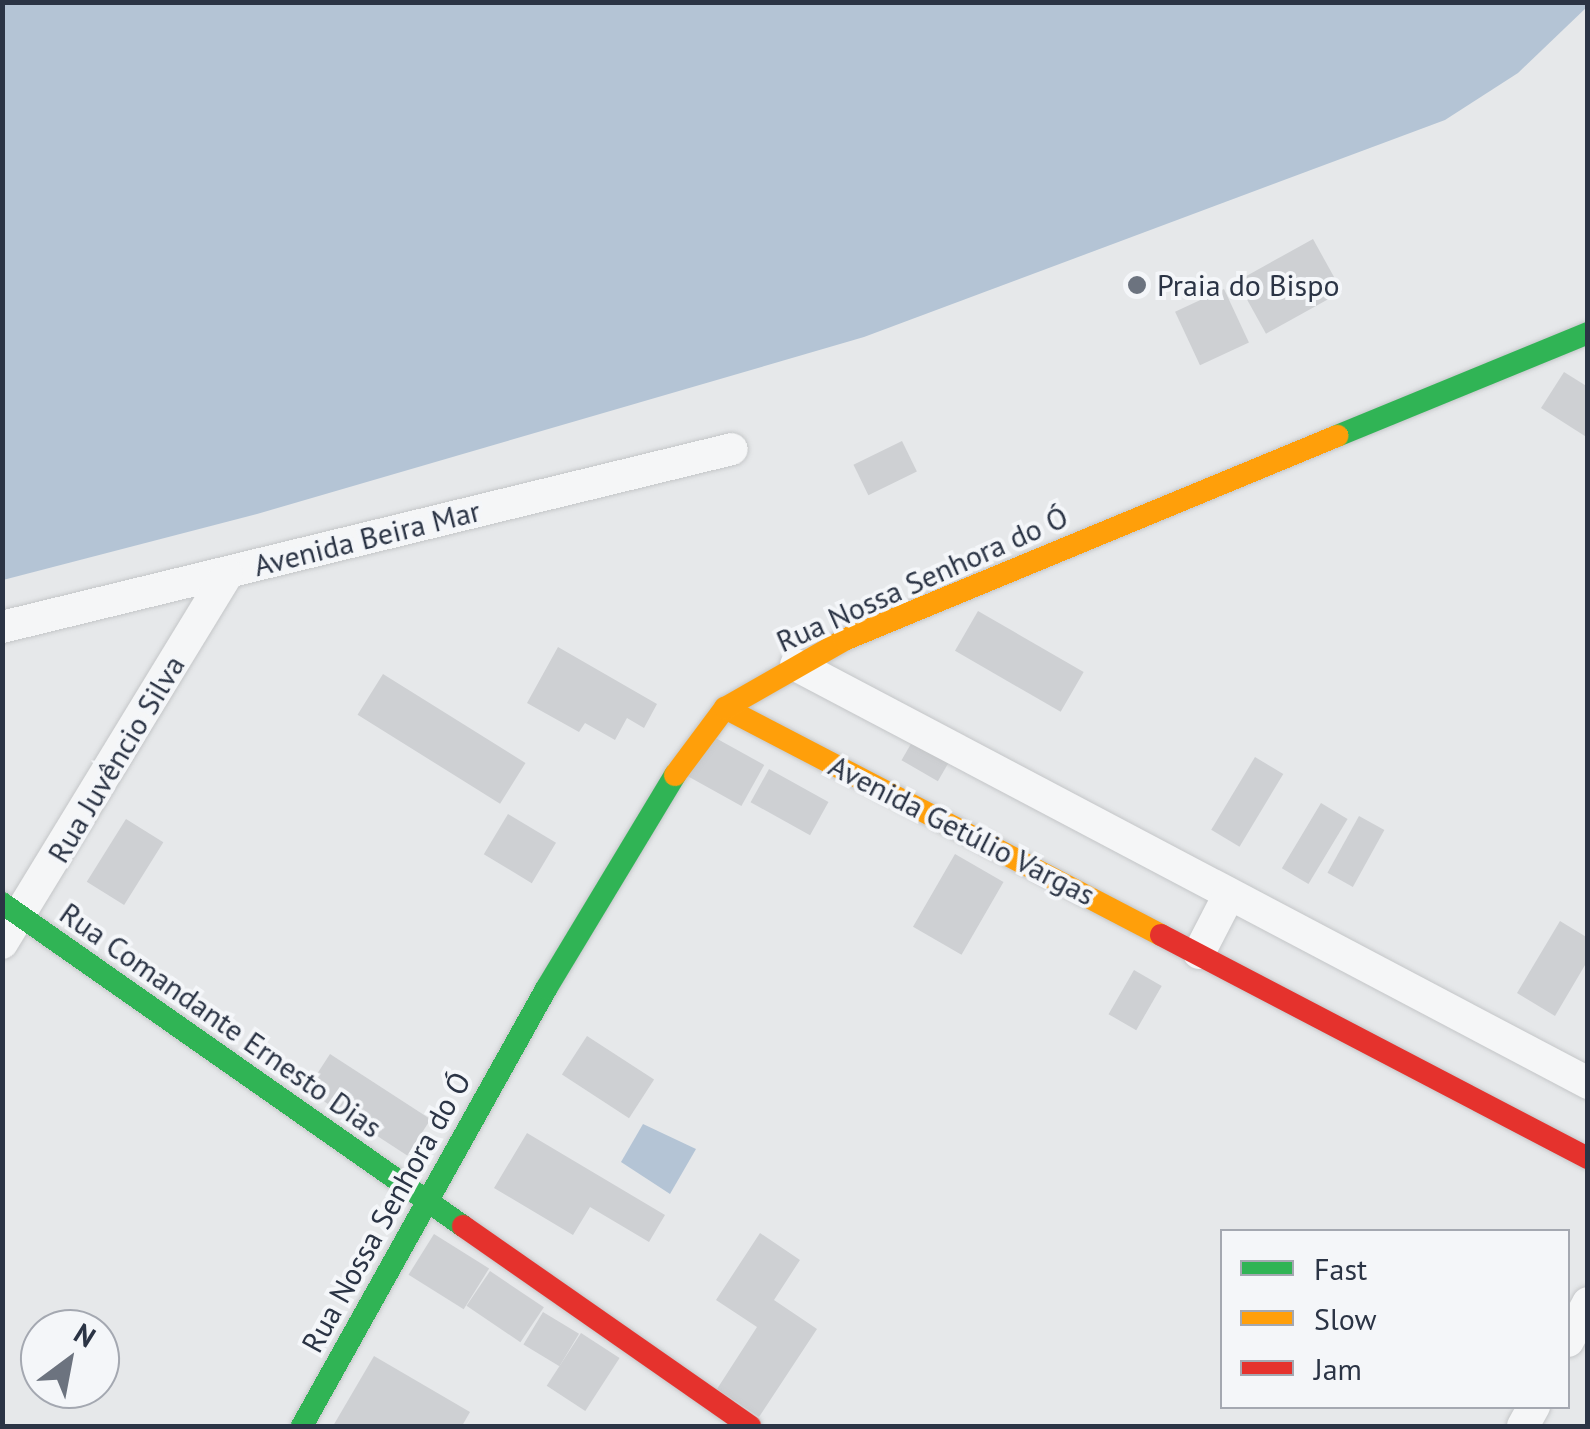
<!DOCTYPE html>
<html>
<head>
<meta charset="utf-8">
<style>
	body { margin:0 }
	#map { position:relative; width:1590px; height:1429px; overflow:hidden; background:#e6e8ea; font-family:"PT Sans",sans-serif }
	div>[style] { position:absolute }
	.water>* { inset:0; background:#b4c4d5 }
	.building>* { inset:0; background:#ced0d3; transform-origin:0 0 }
	.roads { filter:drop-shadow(0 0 2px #c4c6c8) drop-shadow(0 0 2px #c4c6c8) }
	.street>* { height:32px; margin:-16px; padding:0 16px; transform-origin:16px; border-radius:16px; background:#f5f6f7 }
	.fast>* { height:22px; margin:-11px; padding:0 11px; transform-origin:11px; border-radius:11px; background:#30b455 }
	.slow>* { height:22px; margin:-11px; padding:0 11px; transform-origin:11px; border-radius:11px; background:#ff9f0a }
	.jam>* { height:22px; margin:-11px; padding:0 11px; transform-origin:11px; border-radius:11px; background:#e5322d }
	.dots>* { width:28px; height:28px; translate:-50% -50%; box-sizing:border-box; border:5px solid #f4f6f9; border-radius:50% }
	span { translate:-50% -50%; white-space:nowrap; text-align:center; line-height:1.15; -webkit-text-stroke:8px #f4f6f9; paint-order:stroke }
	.poi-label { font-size:30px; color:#2b3445 }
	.left { translate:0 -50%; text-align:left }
	.street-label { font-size:30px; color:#2b3445 }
	.frame { position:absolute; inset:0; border:5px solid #2b3445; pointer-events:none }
	.legend { position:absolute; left:1220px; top:1229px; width:350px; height:180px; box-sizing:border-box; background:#f4f6f9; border:2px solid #a4a8b1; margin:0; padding:12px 18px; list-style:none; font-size:30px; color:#2b3445 }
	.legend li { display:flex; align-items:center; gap:20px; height:50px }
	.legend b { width:50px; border:2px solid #a4a8b1 }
	.north { position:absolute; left:20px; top:1309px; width:100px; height:100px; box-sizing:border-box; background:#f4f6f9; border:2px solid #a4a8b1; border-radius:50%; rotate:32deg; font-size:28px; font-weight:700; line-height:40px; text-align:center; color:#2b3445 }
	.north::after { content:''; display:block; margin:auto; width:35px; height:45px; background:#6c737f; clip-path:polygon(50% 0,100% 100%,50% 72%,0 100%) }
</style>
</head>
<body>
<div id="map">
	<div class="water">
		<i style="clip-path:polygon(3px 2px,1587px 2px,1588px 6px,1518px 73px,1445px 120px,864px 337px,257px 514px,3px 580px)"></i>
		<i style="clip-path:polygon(643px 1124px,696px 1149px,670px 1194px,621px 1162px)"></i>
	</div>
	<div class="building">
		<i style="left:1313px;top:239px;width:60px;height:87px;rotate:61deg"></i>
		<i style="left:1224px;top:289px;width:59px;height:54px;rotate:65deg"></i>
		<i style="clip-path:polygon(1564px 372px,1588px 387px,1588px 438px,1541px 408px)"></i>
		<i style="left:902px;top:441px;width:34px;height:54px;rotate:64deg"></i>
		<i style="left:978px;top:611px;width:122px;height:46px;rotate:30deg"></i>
		<i style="clip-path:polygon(558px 647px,657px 704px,644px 728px,627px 718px,615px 740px,585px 723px,579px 732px,527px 703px)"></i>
		<i style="left:383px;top:674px;width:168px;height:48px;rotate:32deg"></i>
		<i style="left:703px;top:731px;width:70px;height:47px;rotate:29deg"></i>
		<i style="left:912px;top:742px;width:42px;height:21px;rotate:30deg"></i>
		<i style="left:1255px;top:757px;width:33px;height:85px;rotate:31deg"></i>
		<i style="left:769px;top:769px;width:68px;height:38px;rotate:29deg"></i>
		<i style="left:1321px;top:803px;width:31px;height:76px;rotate:31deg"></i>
		<i style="left:508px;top:814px;width:56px;height:47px;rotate:31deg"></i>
		<i style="left:1359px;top:816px;width:29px;height:65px;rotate:29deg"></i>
		<i style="left:126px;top:819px;width:44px;height:74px;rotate:32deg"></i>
		<i style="left:955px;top:854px;width:56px;height:84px;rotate:30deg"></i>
		<i style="clip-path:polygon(1560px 921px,1588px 938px,1588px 960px,1555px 1016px,1517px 993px)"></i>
		<i style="left:1134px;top:970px;width:32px;height:51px;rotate:30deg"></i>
		<i style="left:587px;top:1036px;width:80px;height:46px;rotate:33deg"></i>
		<i style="left:330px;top:1054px;width:120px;height:43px;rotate:33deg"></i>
		<i style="clip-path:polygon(527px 1133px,665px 1215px,649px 1242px,590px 1207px,573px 1235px,494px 1188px)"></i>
		<i style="clip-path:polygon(760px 1233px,800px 1260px,774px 1300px,817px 1329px,759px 1417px,717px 1389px,757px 1327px,716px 1300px)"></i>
		<i style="left:434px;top:1234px;width:65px;height:48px;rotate:32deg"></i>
		<i style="left:490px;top:1271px;width:65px;height:42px;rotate:34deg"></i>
		<i style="left:543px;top:1312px;width:42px;height:38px;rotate:31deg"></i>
		<i style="left:581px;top:1333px;width:46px;height:63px;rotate:33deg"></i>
		<i style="clip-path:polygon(374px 1356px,470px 1412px,462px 1426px,333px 1426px)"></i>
	</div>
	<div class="roads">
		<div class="street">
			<i style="left:2px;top:627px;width:751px;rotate:-13.7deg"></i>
			<i style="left:796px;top:665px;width:896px;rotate:27.82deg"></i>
			<i style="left:2px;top:943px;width:432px;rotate:-58.6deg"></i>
			<i style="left:1199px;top:953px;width:65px;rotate:-62.7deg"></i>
			<i style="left:1568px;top:1341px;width:43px;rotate:-62.2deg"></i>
			<i style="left:1523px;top:1426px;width:23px;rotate:-61deg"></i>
		</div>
		<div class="fast">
			<i style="left:1337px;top:436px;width:271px;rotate:-22.3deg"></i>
			<i style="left:2px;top:903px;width:563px;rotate:35.02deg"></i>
			<i style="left:302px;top:1426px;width:501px;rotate:-60.82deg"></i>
			<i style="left:546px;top:989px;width:250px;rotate:-58.9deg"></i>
		</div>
		<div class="slow">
			<i style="left:725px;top:708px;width:492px;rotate:27.5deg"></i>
			<i style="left:675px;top:775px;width:84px;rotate:-53.3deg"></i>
			<i style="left:725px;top:708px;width:137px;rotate:-29.7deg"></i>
			<i style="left:844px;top:640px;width:534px;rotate:-22.48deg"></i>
		</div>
		<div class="jam">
			<i style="left:1161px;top:935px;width:482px;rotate:27.6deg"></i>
			<i style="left:463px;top:1226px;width:350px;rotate:34.9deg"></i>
		</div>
	</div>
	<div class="dots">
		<i style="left:1137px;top:285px;background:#6c737f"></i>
	</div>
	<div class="poi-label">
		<span class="left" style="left:1157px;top:285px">Praia do Bispo</span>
	</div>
	<div class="street-label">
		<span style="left:367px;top:538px;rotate:-14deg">Avenida Beira Mar</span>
		<span style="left:922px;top:579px;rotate:-24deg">Rua Nossa Senhora do Ó</span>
		<span style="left:116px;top:759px;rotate:-59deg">Rua Juvêncio Silva</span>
		<span style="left:962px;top:830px;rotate:27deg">Avenida Getúlio Vargas</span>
		<span style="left:221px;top:1020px;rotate:35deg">Rua Comandante Ernesto Dias</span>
		<span style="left:386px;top:1212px;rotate:-61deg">Rua Nossa Senhora do Ó</span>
	</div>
	<div class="frame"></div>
	<ul class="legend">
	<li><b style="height:12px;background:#30b455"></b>Fast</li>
	<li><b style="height:12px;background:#ff9f0a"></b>Slow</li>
	<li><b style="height:12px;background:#e5322d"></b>Jam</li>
	</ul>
	<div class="north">N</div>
</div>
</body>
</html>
